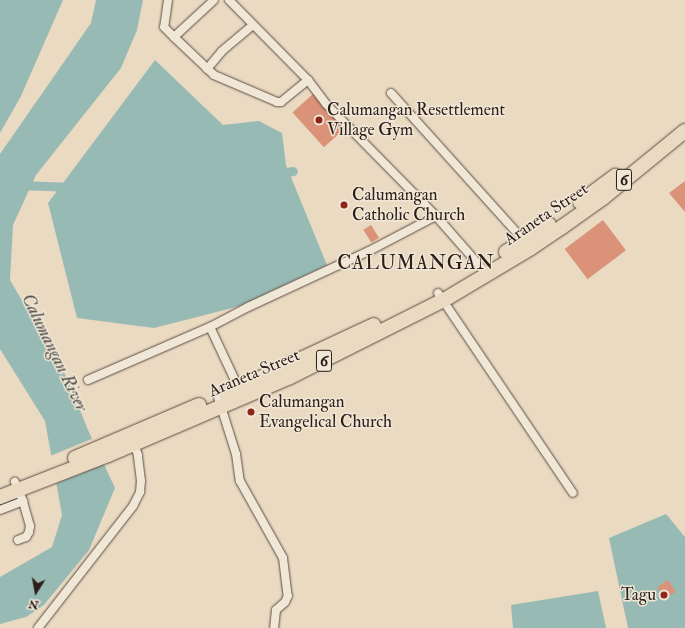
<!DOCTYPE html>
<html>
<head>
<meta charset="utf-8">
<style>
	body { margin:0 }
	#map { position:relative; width:685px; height:628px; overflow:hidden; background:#eadac2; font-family:"IM FELL Double Pica",serif }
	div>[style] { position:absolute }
	.water>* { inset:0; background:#98bab4 }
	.pier>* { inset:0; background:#eadac2 }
	.canal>* { height:9px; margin:-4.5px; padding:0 4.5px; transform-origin:4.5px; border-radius:4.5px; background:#98bab4 }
	.building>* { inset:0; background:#da9379; transform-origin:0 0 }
	.roads { filter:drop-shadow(0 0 1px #5c4c42) drop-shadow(0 0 1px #5c4c42) }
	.street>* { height:8px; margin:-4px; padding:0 4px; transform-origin:4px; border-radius:4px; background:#f1e7d7 }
	.highway>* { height:14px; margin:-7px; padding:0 7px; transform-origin:7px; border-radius:7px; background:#eadac2 }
	.dots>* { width:11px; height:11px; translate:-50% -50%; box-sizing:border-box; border:2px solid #f1e7d7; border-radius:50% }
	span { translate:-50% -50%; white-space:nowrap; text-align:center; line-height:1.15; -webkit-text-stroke:3px #f1e7d7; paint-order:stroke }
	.shield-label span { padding:1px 3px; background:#f1e7d7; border:1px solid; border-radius:3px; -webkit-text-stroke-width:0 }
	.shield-label { font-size:16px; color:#2c1d18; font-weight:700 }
	.poi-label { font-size:17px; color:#2c1d18 }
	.left { translate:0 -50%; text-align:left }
	.right { translate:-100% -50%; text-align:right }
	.street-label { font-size:17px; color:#2c1d18 }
	.water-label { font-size:18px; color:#4c4c47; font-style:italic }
	.quarter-label { font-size:19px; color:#2c1d18; letter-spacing:1px }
	.north { position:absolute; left:16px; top:572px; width:40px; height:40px; -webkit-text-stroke:3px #f1e7d7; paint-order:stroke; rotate:191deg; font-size:11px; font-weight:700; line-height:16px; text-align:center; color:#2c1d18 }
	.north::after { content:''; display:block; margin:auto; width:14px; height:18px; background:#2c1d18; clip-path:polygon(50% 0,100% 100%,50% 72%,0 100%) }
</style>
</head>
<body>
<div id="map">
	<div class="water">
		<i style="clip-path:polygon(0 0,63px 0,21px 96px,0 133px)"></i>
		<i style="clip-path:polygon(96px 0,143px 0,137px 30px,121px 68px,36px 175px,13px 225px,10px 280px,67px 378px,88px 430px,115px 488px,89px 550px,44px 605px,26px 617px,0 624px,0 577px,52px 547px,62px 515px,45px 421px,0 349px,0 154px,91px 23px)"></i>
		<i style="clip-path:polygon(155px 60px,223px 125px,259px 121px,282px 133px,286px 165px,327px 265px,240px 306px,154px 328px,77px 318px,48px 203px)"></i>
		<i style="clip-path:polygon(666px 514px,685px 537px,685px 628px,628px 628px,609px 538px)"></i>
		<i style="clip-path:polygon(598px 591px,606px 628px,513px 628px,511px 605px)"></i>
	</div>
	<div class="pier">
		<i style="clip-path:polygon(94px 438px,106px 463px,55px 484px,50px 456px)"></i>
	</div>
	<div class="canal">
		<i style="left:276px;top:174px;width:17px;rotate:-10deg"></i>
		<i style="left:20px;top:185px;width:51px;rotate:2.2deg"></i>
	</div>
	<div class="building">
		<i style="left:314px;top:93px;width:47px;height:29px;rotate:48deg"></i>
		<i style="clip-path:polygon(685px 181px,685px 212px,669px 193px)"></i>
		<i style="left:603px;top:220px;width:38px;height:48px;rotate:53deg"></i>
		<i style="left:371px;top:225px;width:15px;height:9px;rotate:58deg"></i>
		<i style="left:668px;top:580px;width:14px;height:13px;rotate:56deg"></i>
	</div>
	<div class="roads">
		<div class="street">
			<i style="left:168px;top:0;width:27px;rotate:98deg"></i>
			<i style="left:164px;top:27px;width:14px;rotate:45deg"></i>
			<i style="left:174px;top:37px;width:54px;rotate:-42.8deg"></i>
			<i style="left:229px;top:0;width:112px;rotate:45.4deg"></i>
			<i style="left:308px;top:80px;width:30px;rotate:53deg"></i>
			<i style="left:326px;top:104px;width:157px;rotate:45.5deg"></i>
			<i style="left:436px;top:216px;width:77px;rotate:48.7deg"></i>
			<i style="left:174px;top:37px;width:55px;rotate:43.5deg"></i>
			<i style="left:214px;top:75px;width:69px;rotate:23.2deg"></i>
			<i style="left:277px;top:102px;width:4px"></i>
			<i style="left:281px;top:102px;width:35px;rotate:-39deg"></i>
			<i style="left:207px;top:69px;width:23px;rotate:-50deg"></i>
			<i style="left:222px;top:51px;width:40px;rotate:-40deg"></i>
			<i style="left:391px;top:93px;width:202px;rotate:48deg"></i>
			<i style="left:438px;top:293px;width:241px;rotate:56deg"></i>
			<i style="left:210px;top:327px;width:71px;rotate:64.9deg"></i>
			<i style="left:88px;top:380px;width:133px;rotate:-23.5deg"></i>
			<i style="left:210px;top:327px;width:43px;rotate:-27.8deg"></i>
			<i style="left:248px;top:307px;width:133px;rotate:-24.8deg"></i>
			<i style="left:369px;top:251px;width:76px;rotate:-27.6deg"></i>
			<i style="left:218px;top:397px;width:60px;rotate:72.5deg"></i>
			<i style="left:236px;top:454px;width:27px;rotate:82deg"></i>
			<i style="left:240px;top:481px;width:88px;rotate:60.8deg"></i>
			<i style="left:283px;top:558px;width:38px;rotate:83deg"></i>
			<i style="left:288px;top:596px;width:7px;rotate:117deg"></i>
			<i style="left:285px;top:602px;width:12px;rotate:138deg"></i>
			<i style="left:276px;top:610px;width:18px;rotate:96deg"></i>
			<i style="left:0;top:510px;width:25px;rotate:-21deg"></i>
			<i style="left:23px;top:501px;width:21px;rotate:-113deg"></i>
			<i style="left:18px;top:540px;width:9px;rotate:-21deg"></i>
			<i style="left:26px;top:537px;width:6px;rotate:-59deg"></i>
			<i style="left:29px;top:532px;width:6px;rotate:-81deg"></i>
			<i style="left:30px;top:526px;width:26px;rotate:-106deg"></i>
			<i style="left:38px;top:628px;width:155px;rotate:-52.1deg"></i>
			<i style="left:133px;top:506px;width:16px;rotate:-63deg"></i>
			<i style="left:140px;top:492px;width:11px;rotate:-85deg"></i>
			<i style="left:141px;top:481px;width:26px;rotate:-97deg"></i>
			<i style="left:138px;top:455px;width:12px;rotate:-110deg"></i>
		</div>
		<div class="highway">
			<i style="left:580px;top:202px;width:44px;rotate:-36.6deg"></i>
			<i style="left:506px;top:252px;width:51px;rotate:-32.1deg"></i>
			<i style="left:226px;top:394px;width:163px;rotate:-25deg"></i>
			<i style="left:75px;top:458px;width:135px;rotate:-23.1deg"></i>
			<i style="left:0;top:497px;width:116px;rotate:-21.3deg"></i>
			<i style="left:108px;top:455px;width:198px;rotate:-23.2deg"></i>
			<i style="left:290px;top:377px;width:172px;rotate:-26.6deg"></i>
			<i style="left:444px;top:300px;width:101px;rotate:-30.9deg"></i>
			<i style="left:531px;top:248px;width:37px;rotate:-34deg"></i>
			<i style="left:562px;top:227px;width:50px;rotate:-35.3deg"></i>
			<i style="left:603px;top:198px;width:106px;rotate:-39.3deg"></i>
		</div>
	</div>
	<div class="dots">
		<i style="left:319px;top:120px;background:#8f2418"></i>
		<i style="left:344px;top:205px;background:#8f2418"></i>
		<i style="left:251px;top:412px;background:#8f2418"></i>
		<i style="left:664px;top:595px;background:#8f2418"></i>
	</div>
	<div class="shield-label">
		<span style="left:624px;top:180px">6</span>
		<span style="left:324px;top:361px">6</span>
	</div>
	<div class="poi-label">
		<span class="left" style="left:327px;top:120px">Calumangan Resettlement<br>Village Gym</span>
		<span class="left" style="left:352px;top:205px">Calumangan<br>Catholic Church</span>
		<span class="left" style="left:259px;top:412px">Calumangan<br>Evangelical Church</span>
		<span class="right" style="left:656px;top:595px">Tagu</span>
	</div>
	<div class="street-label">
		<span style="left:546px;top:214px;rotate:-34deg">Araneta Street</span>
		<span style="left:254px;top:373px;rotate:-23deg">Araneta Street</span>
	</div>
	<div class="water-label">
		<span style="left:54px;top:353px;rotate:64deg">Calumangan River</span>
	</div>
	<div class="quarter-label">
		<span style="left:416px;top:264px">CALUMANGAN</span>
	</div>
	<div class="north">N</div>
</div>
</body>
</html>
